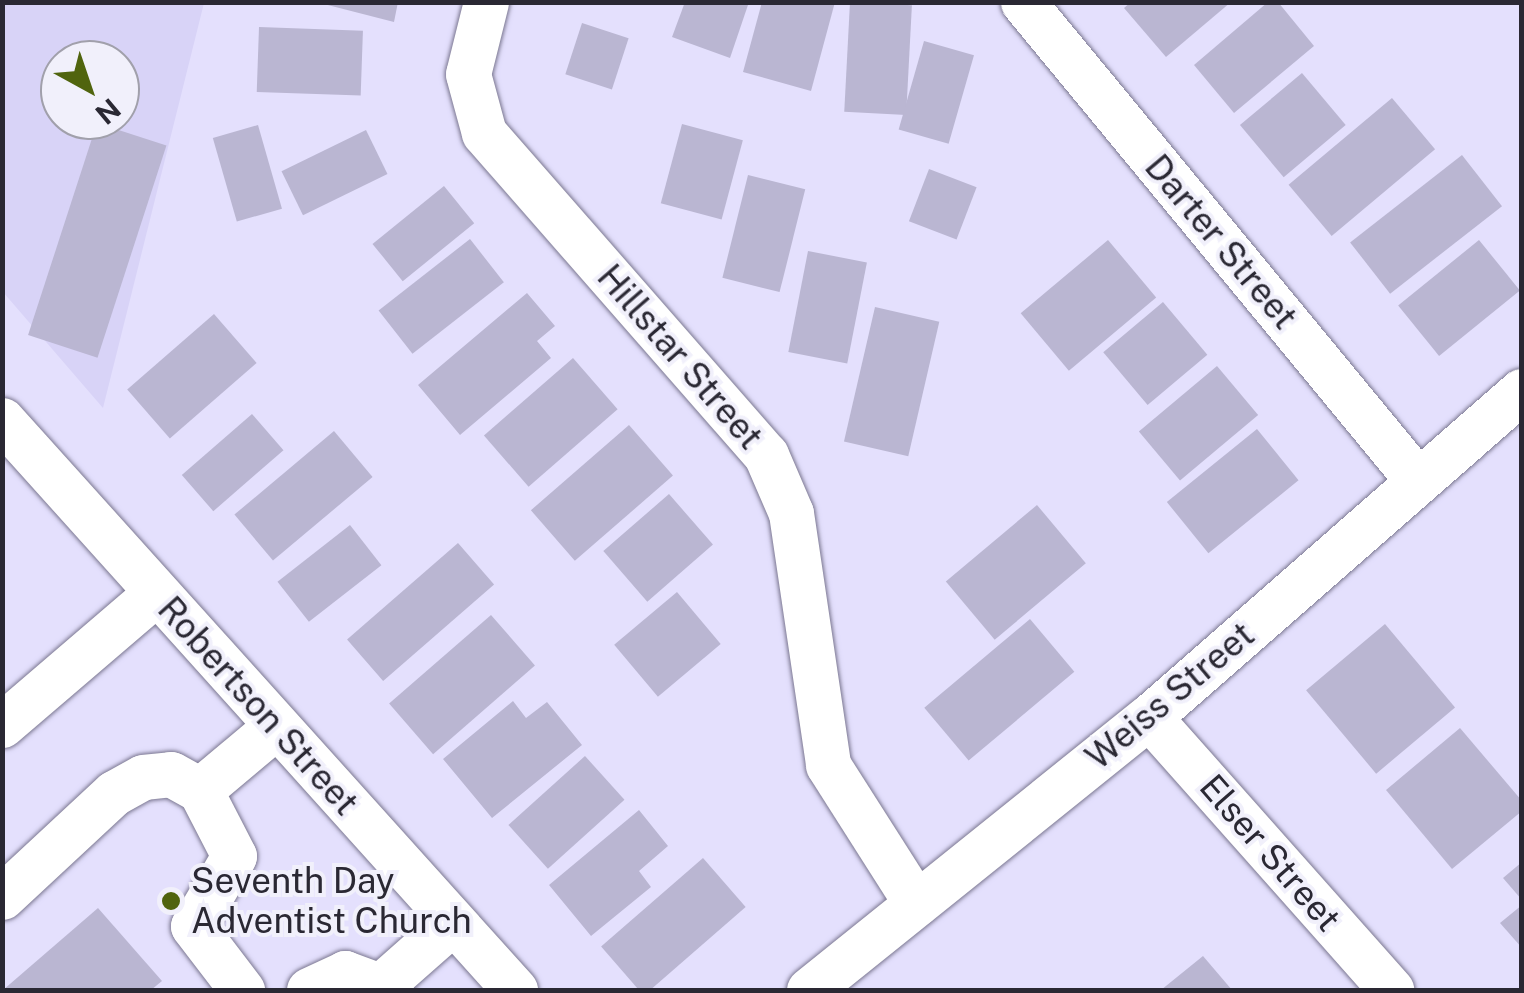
<!DOCTYPE html>
<html>
<head>
<meta charset="utf-8">
<style>
	body { margin:0 }
	#map { position:relative; width:1524px; height:993px; overflow:hidden; background:#e4e0fd; font-family:"Public Sans",sans-serif }
	div>[style] { position:absolute }
	.built>* { inset:0; background:#d8d3f7 }
	.building>* { inset:0; background:#bab6d2; transform-origin:0 0 }
	.roads { filter:drop-shadow(0 0 2px #7b7791) drop-shadow(0 0 2px #7b7791) }
	.minor>* { height:45px; margin:-22.5px; padding:0 22.5px; transform-origin:22.5px; border-radius:22.5px; background:#fff }
	.dots>* { width:28px; height:28px; translate:-50% -50%; box-sizing:border-box; border:5px solid #f1f0fb; border-radius:50% }
	span { translate:-50% -50%; white-space:nowrap; text-align:center; line-height:1.15; -webkit-text-stroke:8px #f1f0fb; paint-order:stroke }
	.street-label { font-size:35px; color:#2a2833 }
	.poi-label { font-size:35px; color:#2a2833 }
	.left { translate:0 -50%; text-align:left }
	.frame { position:absolute; inset:0; border:5px solid #2a2833; pointer-events:none }
	.north { position:absolute; left:40px; top:40px; width:100px; height:100px; box-sizing:border-box; background:#f1f0fb; border:2px solid #a1a0ab; border-radius:50%; rotate:140deg; font-size:28px; font-weight:700; line-height:40px; text-align:center; color:#2a2833 }
	.north::after { content:''; display:block; margin:auto; width:35px; height:45px; background:#50640e; clip-path:polygon(50% 0,100% 100%,50% 72%,0 100%) }
</style>
</head>
<body>
<div id="map">
	<div class="built">
		<i style="clip-path:polygon(evenodd,2px 3px,204px 3px,103px 408px,3px 292px,2px 3px,60px 60px,120px 60px,120px 120px,60px 120px,60px 60px)"></i>
	</div>
	<div class="building">
		<i style="clip-path:polygon(316px 2px,398px 2px,394px 22px)"></i>
		<i style="clip-path:polygon(685px 2px,749px 2px,730px 58px,672px 37px)"></i>
		<i style="clip-path:polygon(762px 2px,835px 2px,811px 91px,743px 72px)"></i>
		<i style="left:850px;top:2px;width:62px;height:110px;rotate:3deg"></i>
		<i style="clip-path:polygon(1131px 2px,1231px 2px,1166px 57px,1124px 8px)"></i>
		<i style="clip-path:polygon(1268px 2px,1278px 2px,1314px 46px,1234px 113px,1194px 65px)"></i>
		<i style="left:582px;top:23px;width:49px;height:54px;rotate:18deg"></i>
		<i style="left:259px;top:27px;width:104px;height:65px;rotate:2deg"></i>
		<i style="left:924px;top:41px;width:52px;height:92px;rotate:16deg"></i>
		<i style="left:1302px;top:73px;width:68px;height:81px;rotate:50deg"></i>
		<i style="left:1392px;top:98px;width:67px;height:135px;rotate:50deg"></i>
		<i style="left:97px;top:123px;width:73px;height:223px;rotate:18deg"></i>
		<i style="left:682px;top:124px;width:63px;height:82px;rotate:15deg"></i>
		<i style="left:258px;top:125px;width:87px;height:47px;rotate:74deg"></i>
		<i style="left:366px;top:130px;width:49px;height:94px;rotate:64deg"></i>
		<i style="left:1462px;top:155px;width:65px;height:142px;rotate:52deg"></i>
		<i style="left:929px;top:169px;width:51px;height:56px;rotate:21deg"></i>
		<i style="left:748px;top:175px;width:59px;height:106px;rotate:14deg"></i>
		<i style="left:444px;top:186px;width:48px;height:92px;rotate:51deg"></i>
		<i style="left:470px;top:239px;width:55px;height:116px;rotate:52deg"></i>
		<i style="left:1108px;top:240px;width:75px;height:114px;rotate:50deg"></i>
		<i style="left:1479px;top:240px;width:65px;height:104px;rotate:51deg"></i>
		<i style="left:808px;top:251px;width:60px;height:103px;rotate:11deg"></i>
		<i style="clip-path:polygon(527px 293px,555px 326px,537px 341px,551px 358px,460px 435px,418px 385px)"></i>
		<i style="left:1163px;top:302px;width:69px;height:78px;rotate:50deg"></i>
		<i style="left:875px;top:307px;width:66px;height:138px;rotate:13deg"></i>
		<i style="left:214px;top:314px;width:65px;height:115px;rotate:49deg"></i>
		<i style="left:573px;top:358px;width:68px;height:118px;rotate:49deg"></i>
		<i style="left:1217px;top:366px;width:64px;height:102px;rotate:50deg"></i>
		<i style="left:252px;top:414px;width:48px;height:93px;rotate:49deg"></i>
		<i style="left:629px;top:425px;width:67px;height:130px;rotate:49deg"></i>
		<i style="left:1257px;top:429px;width:66px;height:116px;rotate:51deg"></i>
		<i style="left:334px;top:431px;width:60px;height:130px;rotate:50deg"></i>
		<i style="left:669px;top:494px;width:67px;height:87px;rotate:49deg"></i>
		<i style="left:1037px;top:505px;width:76px;height:119px;rotate:50deg"></i>
		<i style="left:350px;top:525px;width:51px;height:92px;rotate:52deg"></i>
		<i style="left:458px;top:543px;width:55px;height:147px;rotate:49deg"></i>
		<i style="left:677px;top:592px;width:68px;height:82px;rotate:50deg"></i>
		<i style="left:491px;top:615px;width:67px;height:135px;rotate:49deg"></i>
		<i style="left:1030px;top:619px;width:69px;height:138px;rotate:50deg"></i>
		<i style="left:1385px;top:624px;width:109px;height:103px;rotate:50deg"></i>
		<i style="clip-path:polygon(513px 701px,526px 718px,547px 702px,582px 745px,492px 818px,443px 759px)"></i>
		<i style="clip-path:polygon(1460px 728px,1522px 801px,1522px 811px,1452px 869px,1386px 790px)"></i>
		<i style="left:585px;top:756px;width:59px;height:103px;rotate:48deg"></i>
		<i style="clip-path:polygon(639px 810px,668px 846px,639px 871px,651px 887px,591px 936px,549px 885px)"></i>
		<i style="left:703px;top:858px;width:65px;height:135px;rotate:49deg"></i>
		<i style="clip-path:polygon(1522px 862px,1522px 900px,1503px 878px)"></i>
		<i style="clip-path:polygon(1522px 905px,1522px 948px,1500px 923px)"></i>
		<i style="clip-path:polygon(98px 908px,162px 981px,151px 990px,3px 990px)"></i>
		<i style="clip-path:polygon(1203px 956px,1232px 990px,1161px 990px)"></i>
	</div>
	<div class="roads">
		<div class="minor">
			<i style="left:486px;top:2px;width:74px;rotate:104deg"></i>
			<i style="left:468px;top:74px;width:61px;rotate:74.8deg"></i>
			<i style="left:484px;top:133px;width:428px;rotate:48.8deg"></i>
			<i style="left:766px;top:455px;width:63px;rotate:66.7deg"></i>
			<i style="left:791px;top:513px;width:255px;rotate:81.6deg"></i>
			<i style="left:828px;top:765px;width:164px;rotate:57.5deg"></i>
			<i style="left:1023px;top:2px;width:621px;rotate:50.49deg"></i>
			<i style="left:2px;top:420px;width:767px;rotate:48.01deg"></i>
			<i style="left:1149px;top:717px;width:365px;rotate:48.4deg"></i>
			<i style="left:2px;top:725px;width:203px;rotate:-40.6deg"></i>
			<i style="left:200px;top:790px;width:74px;rotate:62.7deg"></i>
			<i style="left:234px;top:856px;width:81px;rotate:120.4deg"></i>
			<i style="left:193px;top:926px;width:81px;rotate:52.6deg"></i>
			<i style="left:2px;top:897px;width:153px;rotate:-42.9deg"></i>
			<i style="left:114px;top:793px;width:33px;rotate:-29deg"></i>
			<i style="left:143px;top:777px;width:28px;rotate:-6deg"></i>
			<i style="left:171px;top:774px;width:33px;rotate:29deg"></i>
			<i style="left:200px;top:790px;width:98px;rotate:-40deg"></i>
			<i style="left:384px;top:983px;width:92px;rotate:-41.5deg"></i>
			<i style="left:309px;top:990px;width:40px;rotate:-25deg"></i>
			<i style="left:345px;top:973px;width:49px;rotate:20.3deg"></i>
			<i style="left:809px;top:990px;width:436px;rotate:-38.8deg"></i>
			<i style="left:1149px;top:717px;width:495px;rotate:-41.2deg"></i>
		</div>
	</div>
	<div class="dots">
		<i style="left:171px;top:901px;background:#50640e"></i>
	</div>
	<div class="street-label">
		<span style="left:1221px;top:242px;rotate:50deg">Darter Street</span>
		<span style="left:680px;top:357px;rotate:49deg">Hillstar Street</span>
		<span style="left:1170px;top:696px;rotate:-40deg">Weiss Street</span>
		<span style="left:258px;top:706px;rotate:48deg">Robertson Street</span>
		<span style="left:1270px;top:853px;rotate:49deg">Elser Street</span>
	</div>
	<div class="poi-label">
		<span class="left" style="left:191px;top:901px">Seventh Day<br>Adventist Church</span>
	</div>
	<div class="frame"></div>
	<div class="north">N</div>
</div>
</body>
</html>
